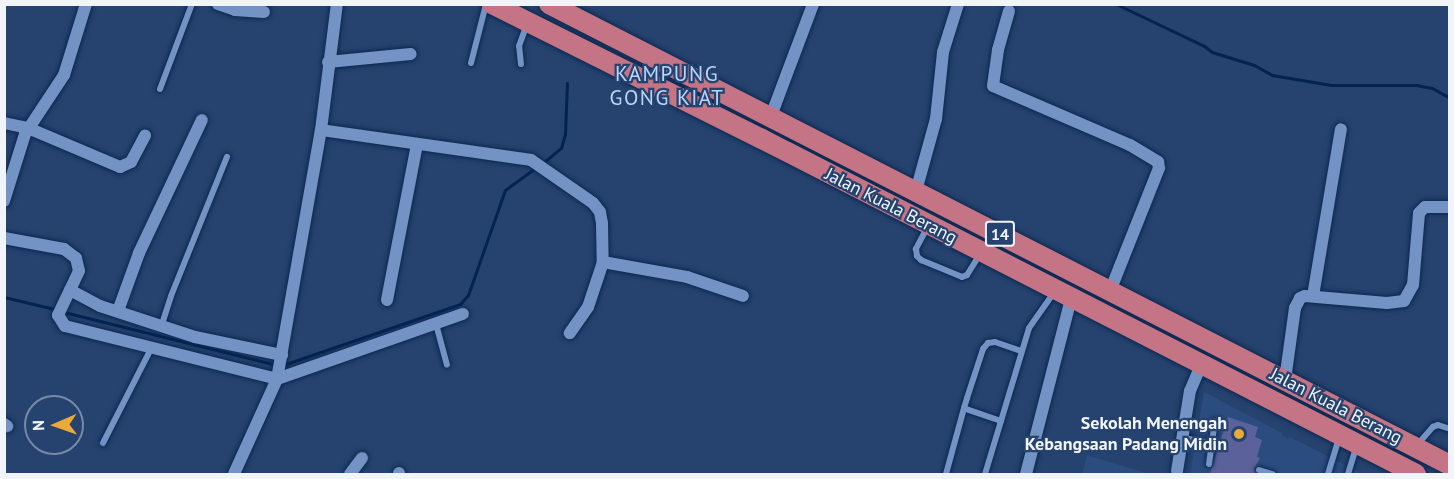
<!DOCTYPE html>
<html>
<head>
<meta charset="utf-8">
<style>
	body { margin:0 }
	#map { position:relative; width:1454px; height:479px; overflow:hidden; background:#25436e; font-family:"PT Sans",sans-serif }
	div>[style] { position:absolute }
	.built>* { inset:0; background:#2b4c7e }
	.stream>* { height:3px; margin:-1.5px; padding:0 1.5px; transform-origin:1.5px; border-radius:1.5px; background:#032350 }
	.building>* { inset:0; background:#5b629b }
	.roads { filter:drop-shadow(0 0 2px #0c2851) drop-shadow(0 0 2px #0c2851) }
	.service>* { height:6px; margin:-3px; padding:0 3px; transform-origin:3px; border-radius:3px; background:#7293c4 }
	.minor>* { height:12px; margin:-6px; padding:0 6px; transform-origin:6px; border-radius:6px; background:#7293c4 }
	.trunk>* { height:20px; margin:-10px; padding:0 10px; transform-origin:10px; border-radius:10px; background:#c47484 }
	.dots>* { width:16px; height:16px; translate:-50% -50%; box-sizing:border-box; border:3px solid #25436e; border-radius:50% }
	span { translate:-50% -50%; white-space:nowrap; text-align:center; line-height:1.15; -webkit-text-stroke:4.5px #25436e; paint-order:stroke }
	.shield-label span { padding:2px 4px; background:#25436e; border:2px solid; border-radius:4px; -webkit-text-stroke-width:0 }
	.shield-label { font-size:16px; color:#f1f5fa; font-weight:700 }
	.street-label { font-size:18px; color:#f1f5fa }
	.poi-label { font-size:18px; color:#f1f5fa; font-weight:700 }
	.right { translate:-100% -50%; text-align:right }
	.quarter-label { font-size:21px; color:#b9d5fe; letter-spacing:1.5px }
	.frame { position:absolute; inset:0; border:6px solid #f1f5fa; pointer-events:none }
	.north { position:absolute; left:24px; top:395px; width:60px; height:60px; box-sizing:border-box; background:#25436e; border:2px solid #778aa6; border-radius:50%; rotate:268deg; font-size:16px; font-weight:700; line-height:24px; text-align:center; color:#f1f5fa }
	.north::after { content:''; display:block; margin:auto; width:21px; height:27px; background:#e9aa38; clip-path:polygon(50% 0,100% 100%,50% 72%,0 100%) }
</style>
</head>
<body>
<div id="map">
	<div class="built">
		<i style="clip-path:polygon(1204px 392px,1282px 433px,1282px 435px,1288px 439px,1290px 437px,1363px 474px,1190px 474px)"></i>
		<i style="clip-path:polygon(1087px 455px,1149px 474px,1082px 474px)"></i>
	</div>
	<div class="stream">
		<i style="left:613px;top:4px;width:5px"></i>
		<i style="left:1116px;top:4px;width:98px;rotate:25.5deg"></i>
		<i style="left:1204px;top:46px;width:10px;rotate:37deg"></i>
		<i style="left:1212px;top:52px;width:44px;rotate:17.2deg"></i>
		<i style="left:1254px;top:65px;width:21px;rotate:29deg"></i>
		<i style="left:1272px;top:75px;width:60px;rotate:9.6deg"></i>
		<i style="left:1331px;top:85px;width:85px"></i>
		<i style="left:1416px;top:85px;width:16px;rotate:11deg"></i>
		<i style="left:1432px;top:88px;width:21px;rotate:29deg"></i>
		<i style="left:543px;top:163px;width:23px;rotate:-40deg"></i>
		<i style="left:561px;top:148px;width:15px;rotate:-74deg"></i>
		<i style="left:565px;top:134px;width:51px;rotate:-87.8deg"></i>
		<i style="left:4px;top:297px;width:56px;rotate:13.5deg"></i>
		<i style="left:1450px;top:305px;width:8px;rotate:90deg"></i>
		<i style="left:64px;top:312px;width:219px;rotate:14deg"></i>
		<i style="left:283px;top:365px;width:187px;rotate:-19deg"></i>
		<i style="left:460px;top:304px;width:12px;rotate:-48deg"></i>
		<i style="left:468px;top:295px;width:111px;rotate:-70.6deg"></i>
		<i style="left:505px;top:190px;width:39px;rotate:-36deg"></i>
	</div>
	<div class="building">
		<i style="clip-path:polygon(1228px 417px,1258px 427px,1255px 437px,1262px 440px,1257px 457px,1260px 458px,1254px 469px,1255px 474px,1210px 474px)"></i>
	</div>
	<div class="roads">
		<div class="service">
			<i style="left:471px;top:63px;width:61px;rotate:-75.7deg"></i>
			<i style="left:521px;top:64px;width:18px;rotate:-96deg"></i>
			<i style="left:519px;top:46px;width:23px;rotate:-70deg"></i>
			<i style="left:160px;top:89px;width:91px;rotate:-69.4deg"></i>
			<i style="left:927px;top:228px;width:24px;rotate:118deg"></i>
			<i style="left:916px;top:249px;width:7px;rotate:82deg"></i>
			<i style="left:917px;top:256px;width:6px;rotate:45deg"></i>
			<i style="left:921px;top:260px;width:44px;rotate:22.5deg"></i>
			<i style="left:962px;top:277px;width:5px;rotate:-22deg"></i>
			<i style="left:967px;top:275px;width:26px;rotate:-58deg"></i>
			<i style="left:162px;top:324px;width:29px;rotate:-72deg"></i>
			<i style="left:171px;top:296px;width:150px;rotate:-68.1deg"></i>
			<i style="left:436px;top:324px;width:42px;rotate:75deg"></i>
			<i style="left:1001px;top:421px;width:39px;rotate:-161deg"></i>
			<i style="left:964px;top:408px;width:10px;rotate:-73deg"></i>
			<i style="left:967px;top:398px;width:52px;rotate:-71.9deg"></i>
			<i style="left:983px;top:349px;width:8px;rotate:-50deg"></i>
			<i style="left:988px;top:343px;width:7px;rotate:-8deg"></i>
			<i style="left:995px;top:342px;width:28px;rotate:19deg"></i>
			<i style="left:1183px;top:438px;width:29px;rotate:10deg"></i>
			<i style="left:103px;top:443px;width:108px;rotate:-63deg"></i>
			<i style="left:1418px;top:444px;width:23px;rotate:-49deg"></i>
			<i style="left:1433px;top:427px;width:5px;rotate:-22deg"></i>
			<i style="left:1438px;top:425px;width:13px;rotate:18deg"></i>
			<i style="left:1209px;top:464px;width:43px;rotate:-82.1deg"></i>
			<i style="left:1259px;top:470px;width:14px;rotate:17deg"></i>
			<i style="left:946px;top:474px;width:68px;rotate:-74.7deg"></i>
			<i style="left:985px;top:474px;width:152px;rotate:-73.2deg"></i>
			<i style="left:1029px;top:328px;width:45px;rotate:-54.9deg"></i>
			<i style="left:1328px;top:474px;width:38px;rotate:-73deg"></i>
			<i style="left:1348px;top:474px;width:27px;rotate:-73deg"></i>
		</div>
		<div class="minor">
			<i style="left:218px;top:4px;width:18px;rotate:19deg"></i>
			<i style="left:235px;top:10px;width:29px;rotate:4deg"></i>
			<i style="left:1009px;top:11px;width:41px;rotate:105.8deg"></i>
			<i style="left:998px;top:50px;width:36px;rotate:98deg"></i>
			<i style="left:993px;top:86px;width:149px;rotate:23.3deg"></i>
			<i style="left:1130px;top:145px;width:33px;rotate:31deg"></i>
			<i style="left:1158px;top:162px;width:6px;rotate:81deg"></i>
			<i style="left:1159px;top:168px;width:132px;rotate:111.7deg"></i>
			<i style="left:328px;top:62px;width:83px;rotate:-5.5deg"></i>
			<i style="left:771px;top:116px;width:120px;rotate:-69.4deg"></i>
			<i style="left:4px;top:123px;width:25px;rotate:12deg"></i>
			<i style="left:28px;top:128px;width:100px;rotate:23deg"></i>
			<i style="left:120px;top:167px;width:12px;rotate:-24deg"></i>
			<i style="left:131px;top:162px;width:30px;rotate:-62deg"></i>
			<i style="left:321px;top:130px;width:212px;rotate:8.1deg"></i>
			<i style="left:531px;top:160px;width:75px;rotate:34.7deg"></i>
			<i style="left:593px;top:203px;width:11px;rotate:52deg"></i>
			<i style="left:600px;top:212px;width:11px;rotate:80deg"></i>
			<i style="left:602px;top:223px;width:39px;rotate:89deg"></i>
			<i style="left:603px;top:262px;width:47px;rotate:108.4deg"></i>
			<i style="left:588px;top:307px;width:32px;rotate:125deg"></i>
			<i style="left:916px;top:191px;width:75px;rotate:-74.5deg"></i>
			<i style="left:936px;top:119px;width:67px;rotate:-84deg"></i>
			<i style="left:943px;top:52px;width:50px;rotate:-72.6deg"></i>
			<i style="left:4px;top:201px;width:70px;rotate:-72.6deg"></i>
			<i style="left:25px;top:134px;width:71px;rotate:-56.5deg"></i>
			<i style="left:64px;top:75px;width:74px;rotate:-72.8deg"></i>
			<i style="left:4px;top:238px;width:61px;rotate:10.4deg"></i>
			<i style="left:64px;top:249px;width:15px;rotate:37deg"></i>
			<i style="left:76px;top:258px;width:13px;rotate:77deg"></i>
			<i style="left:79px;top:271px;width:49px;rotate:115.5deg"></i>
			<i style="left:58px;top:315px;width:13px;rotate:58deg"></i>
			<i style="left:65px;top:326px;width:219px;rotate:14deg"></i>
			<i style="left:277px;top:379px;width:104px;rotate:114.4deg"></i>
			<i style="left:603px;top:262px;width:85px;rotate:10.1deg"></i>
			<i style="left:687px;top:277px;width:59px;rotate:18.7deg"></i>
			<i style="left:70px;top:290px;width:34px;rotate:28deg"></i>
			<i style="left:100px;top:306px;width:100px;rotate:18.1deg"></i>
			<i style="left:195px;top:337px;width:89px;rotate:11.7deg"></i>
			<i style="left:1313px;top:296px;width:169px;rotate:-80.5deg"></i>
			<i style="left:387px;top:300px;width:159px;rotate:-79.1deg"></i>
			<i style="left:118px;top:311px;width:62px;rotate:-70.1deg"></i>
			<i style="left:139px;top:253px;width:147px;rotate:-64.7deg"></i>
			<i style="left:277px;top:379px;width:253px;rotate:-80deg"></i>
			<i style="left:321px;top:130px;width:127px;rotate:-82.8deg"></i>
			<i style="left:277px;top:379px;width:197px;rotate:-19.3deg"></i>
			<i style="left:1285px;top:380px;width:73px;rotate:-82.1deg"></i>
			<i style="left:1295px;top:308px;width:11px;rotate:-63deg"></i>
			<i style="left:1300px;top:298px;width:5px;rotate:-22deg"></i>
			<i style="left:1305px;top:296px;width:82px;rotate:4.9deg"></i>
			<i style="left:1387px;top:303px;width:17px;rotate:-7deg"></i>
			<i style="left:1404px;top:301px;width:18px;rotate:-61deg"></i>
			<i style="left:1413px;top:285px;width:72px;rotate:-85.2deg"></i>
			<i style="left:1419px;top:213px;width:8px;rotate:-45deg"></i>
			<i style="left:1425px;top:207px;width:25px"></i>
			<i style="left:4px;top:424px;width:4px;rotate:34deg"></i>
			<i style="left:1177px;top:471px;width:81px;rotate:-80.8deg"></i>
			<i style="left:1190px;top:391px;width:28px;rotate:-67deg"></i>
			<i style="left:399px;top:473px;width:1px;rotate:90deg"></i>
			<i style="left:350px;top:474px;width:20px;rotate:-53deg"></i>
			<i style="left:1026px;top:474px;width:181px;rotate:-75.6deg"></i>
		</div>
		<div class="trunk">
			<i style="left:492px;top:4px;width:300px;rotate:26.6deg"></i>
			<i style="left:760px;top:138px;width:737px;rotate:27.12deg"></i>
			<i style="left:549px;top:4px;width:1012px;rotate:27.1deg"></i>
		</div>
	</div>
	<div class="dots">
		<i style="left:1239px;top:434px;background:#e9aa38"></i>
	</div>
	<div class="shield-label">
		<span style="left:1000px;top:234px">14</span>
	</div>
	<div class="street-label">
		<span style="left:891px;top:206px;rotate:27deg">Jalan Kuala Berang</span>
		<span style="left:1336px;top:406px;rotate:27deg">Jalan Kuala Berang</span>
	</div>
	<div class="poi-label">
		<span class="right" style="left:1227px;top:434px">Sekolah Menengah<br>Kebangsaan Padang Midin</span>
	</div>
	<div class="quarter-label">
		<span style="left:667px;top:86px">KAMPUNG<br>GONG KIAT</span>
	</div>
	<div class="frame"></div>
	<div class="north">N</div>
</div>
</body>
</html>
